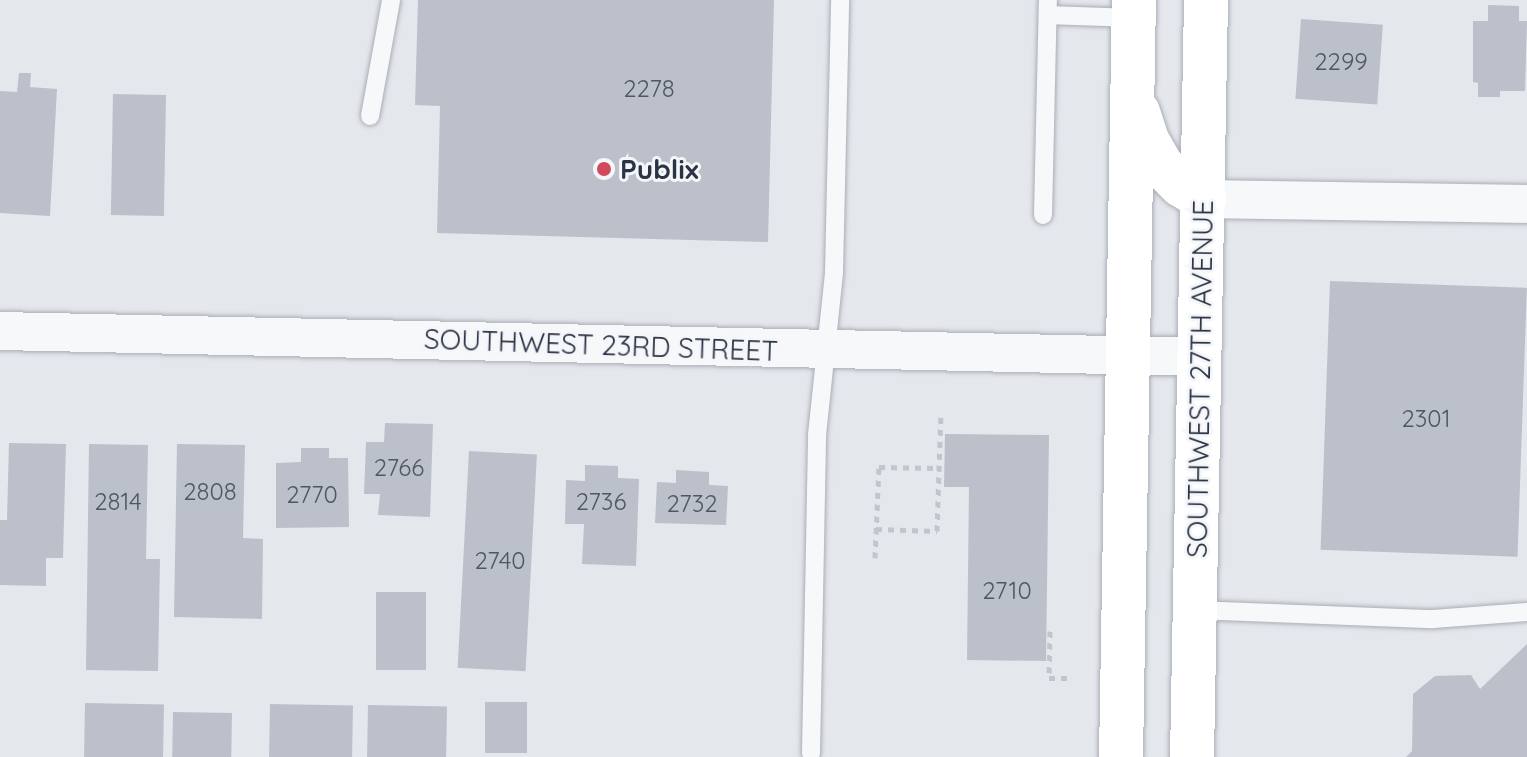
<!DOCTYPE html>
<html>
<head>
<meta charset="utf-8">
<style>
	body { margin:0 }
	#map { position:relative; width:1527px; height:757px; overflow:hidden; background:#e4e7ec; font-family:Quicksand,sans-serif }
	div>[style] { position:absolute }
	.building>* { inset:0; background:#bbc0ca; transform-origin:0 0 }
	.path>* { height:5px; margin-top:-2.5px; transform-origin:0; background:repeating-linear-gradient(90deg,#c2c5cb 0 6px,transparent 0 12px) }
	.roads { filter:drop-shadow(0 0 2px #a9aeb7) drop-shadow(0 0 2px #a9aeb7) }
	.service>* { height:18px; margin:-9px; padding:0 9px; transform-origin:9px; border-radius:9px; background:#f7f8fa }
	.minor>* { height:38px; margin:-19px; padding:0 19px; transform-origin:19px; border-radius:19px; background:#f7f8fa }
	.trunk>* { height:44px; margin:-22px; padding:0 22px; transform-origin:22px; border-radius:22px; background:#fff }
	.dots>* { width:22px; height:22px; translate:-50% -50%; box-sizing:border-box; border:4px solid #f4f6f9; border-radius:50% }
	span { translate:-50% -50%; white-space:nowrap; text-align:center; line-height:1.15; -webkit-text-stroke:6px #f4f6f9; paint-order:stroke }
	.number-label { font-size:24px; color:#4f5766 }
	.number-label span { -webkit-text-stroke-width:0 }
	.poi-label { font-size:28px; color:#2b3445; font-weight:700 }
	.left { translate:0 -50%; text-align:left }
	.street-label { font-size:28px; color:#2b3445 }
</style>
</head>
<body>
<div id="map">
	<div class="building">
		<i style="clip-path:polygon(418px 0,774px 0,768px 242px,437px 233px,440px 106px,415px 105px)"></i>
		<i style="clip-path:polygon(1488px 5px,1519px 6px,1519px 21px,1527px 21px,1525px 91px,1500px 91px,1500px 97px,1478px 97px,1478px 83px,1473px 82px,1473px 21px,1488px 21px)"></i>
		<i style="left:1301px;top:19px;width:82px;height:80px;rotate:4deg"></i>
		<i style="clip-path:polygon(19px 73px,31px 73px,30px 87px,57px 89px,50px 216px,0 213px,0 91px,17px 92px)"></i>
		<i style="left:113px;top:94px;width:53px;height:121px;rotate:1deg"></i>
		<i style="left:1330px;top:281px;width:197px;height:269px;rotate:2deg"></i>
		<i style="clip-path:polygon(385px 423px,433px 424px,430px 517px,378px 515px,380px 494px,364px 494px,366px 442px,384px 442px)"></i>
		<i style="clip-path:polygon(945px 434px,1049px 435px,1046px 661px,967px 660px,969px 487px,944px 487px)"></i>
		<i style="clip-path:polygon(9px 443px,66px 444px,63px 558px,46px 558px,46px 586px,0 585px,0 520px,7px 520px)"></i>
		<i style="clip-path:polygon(89px 444px,148px 445px,146px 559px,160px 559px,158px 671px,86px 670px)"></i>
		<i style="clip-path:polygon(177px 444px,245px 445px,243px 538px,263px 539px,262px 619px,174px 617px)"></i>
		<i style="clip-path:polygon(301px 448px,329px 448px,329px 458px,348px 458px,349px 527px,276px 528px,276px 463px,301px 462px)"></i>
		<i style="left:469px;top:451px;width:68px;height:217px;rotate:3deg"></i>
		<i style="clip-path:polygon(585px 465px,618px 466px,618px 478px,639px 479px,636px 566px,582px 564px,584px 524px,565px 524px,566px 480px,585px 481px)"></i>
		<i style="clip-path:polygon(676px 470px,709px 472px,709px 485px,728px 486px,726px 525px,655px 523px,657px 482px,676px 483px)"></i>
		<i style="left:376px;top:592px;width:50px;height:78px"></i>
		<i style="clip-path:polygon(1527px 644px,1527px 757px,1406px 757px,1412px 751px,1413px 694px,1435px 676px,1471px 675px,1480px 689px)"></i>
		<i style="left:485px;top:702px;width:42px;height:51px"></i>
		<i style="left:85px;top:703px;width:79px;height:54px;rotate:1deg"></i>
		<i style="left:270px;top:704px;width:83px;height:53px;rotate:1deg"></i>
		<i style="left:368px;top:705px;width:79px;height:52px;rotate:1deg"></i>
		<i style="left:173px;top:712px;width:59px;height:45px;rotate:1deg"></i>
	</div>
	<div class="path">
		<i style="left:876px;top:529px;width:61px;rotate:1.9deg"></i>
		<i style="left:937px;top:531px;width:119px;rotate:-88.1deg"></i>
		<i style="left:875px;top:558px;width:91px;rotate:-87.5deg"></i>
		<i style="left:879px;top:467px;width:61px;rotate:0.9deg"></i>
		<i style="left:1050px;top:631px;width:47px;rotate:91.2deg"></i>
		<i style="left:1049px;top:678px;width:20px"></i>
	</div>
	<div class="roads">
		<div class="service">
			<i style="left:1048px;top:15px;width:85px;rotate:2deg"></i>
			<i style="left:370px;top:116px;width:118px;rotate:-79.7deg"></i>
			<i style="left:1043px;top:215px;width:215px;rotate:-88.7deg"></i>
			<i style="left:1195px;top:610px;width:238px;rotate:2.2deg"></i>
			<i style="left:1433px;top:619px;width:94px;rotate:-4.3deg"></i>
			<i style="left:811px;top:753px;width:318px;rotate:-88.9deg"></i>
			<i style="left:817px;top:435px;width:164px;rotate:-84deg"></i>
			<i style="left:834px;top:272px;width:272px;rotate:-88.7deg"></i>
		</div>
		<div class="minor">
			<i style="left:1204px;top:199px;width:323px;rotate:0.9deg"></i>
			<i style="left:0;top:331px;width:1201px;rotate:1.24deg"></i>
		</div>
		<div class="trunk">
			<i style="left:1138px;top:112px;width:32px;rotate:72deg"></i>
			<i style="left:1148px;top:142px;width:28px;rotate:60deg"></i>
			<i style="left:1162px;top:166px;width:27px;rotate:45deg"></i>
			<i style="left:1181px;top:185px;width:27px;rotate:31deg"></i>
			<i style="left:1121px;top:757px;width:757px;rotate:-89.02deg"></i>
			<i style="left:1192px;top:757px;width:757px;rotate:-88.94deg"></i>
		</div>
	</div>
	<div class="dots">
		<i style="left:604px;top:169px;background:#d1495b"></i>
	</div>
	<div class="number-label">
		<span style="left:1341px;top:62px">2299</span>
		<span style="left:649px;top:89px">2278</span>
		<span style="left:1426px;top:419px">2301</span>
		<span style="left:399px;top:468px">2766</span>
		<span style="left:210px;top:492px">2808</span>
		<span style="left:312px;top:495px">2770</span>
		<span style="left:118px;top:502px">2814</span>
		<span style="left:601px;top:502px">2736</span>
		<span style="left:692px;top:504px">2732</span>
		<span style="left:500px;top:561px">2740</span>
		<span style="left:1007px;top:591px">2710</span>
	</div>
	<div class="poi-label">
		<span class="left" style="left:620px;top:169px">Publix</span>
	</div>
	<div class="street-label">
		<span style="left:601px;top:345px;rotate:2deg">SOUTHWEST 23RD STREET</span>
		<span style="left:1200px;top:379px;rotate:-89deg">SOUTHWEST 27TH AVENUE</span>
	</div>
</div>
</body>
</html>
